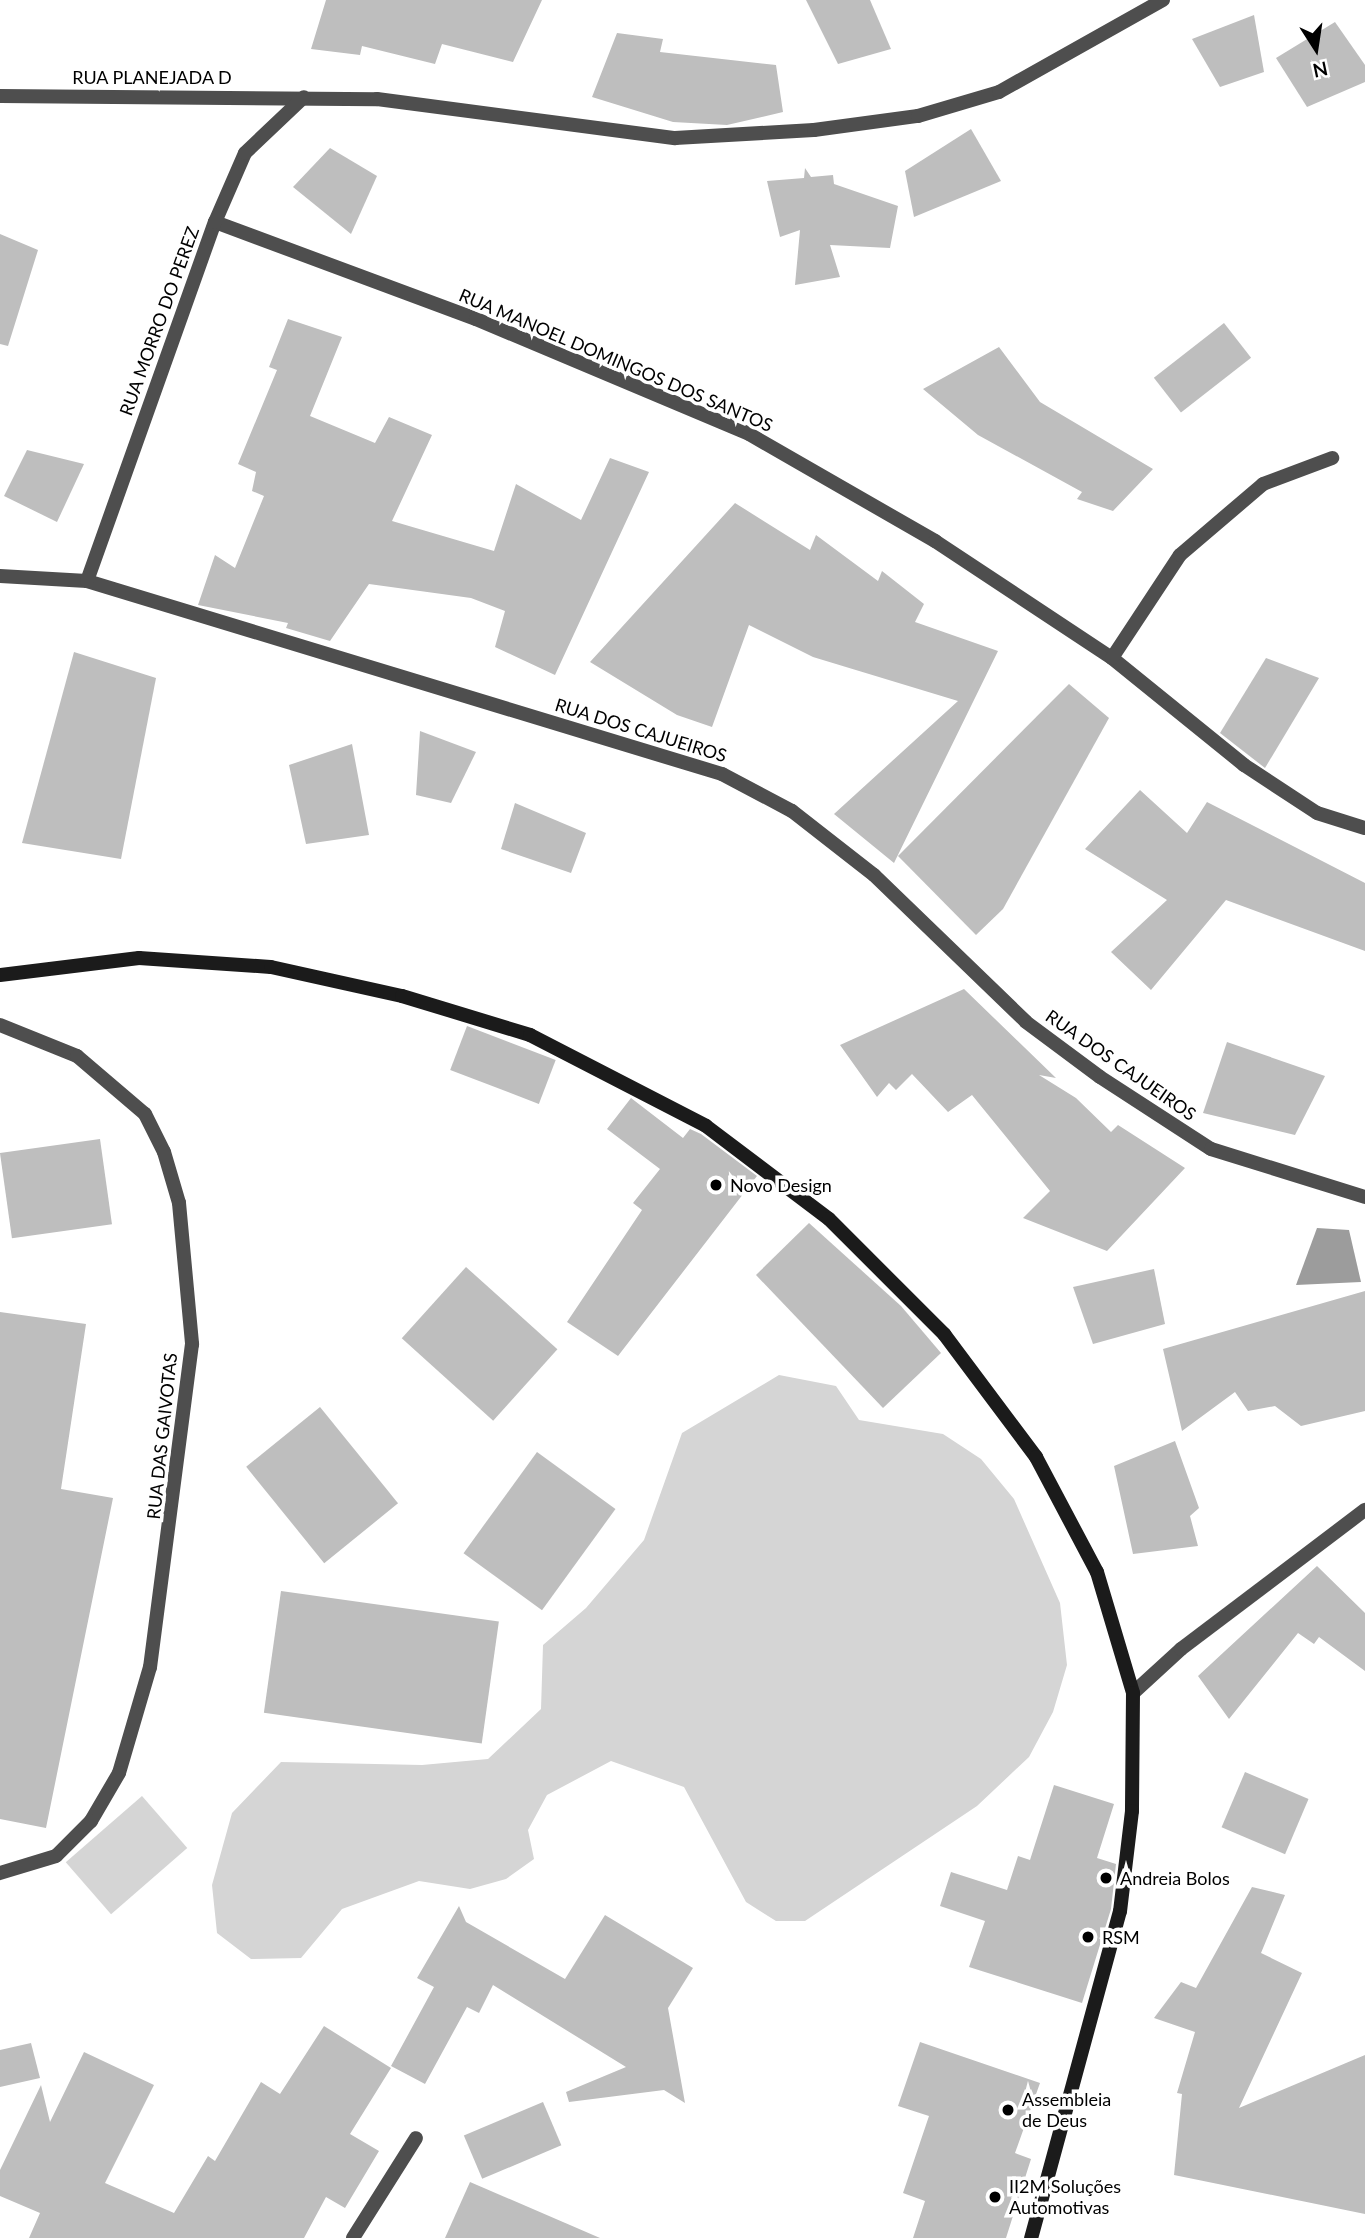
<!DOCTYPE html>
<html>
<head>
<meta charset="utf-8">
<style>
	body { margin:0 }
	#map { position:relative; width:1365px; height:2238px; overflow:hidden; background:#fff; font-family:Lato,sans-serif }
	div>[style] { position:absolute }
	.green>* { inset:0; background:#d5d5d5; transform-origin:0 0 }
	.water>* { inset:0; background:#9c9c9c }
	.building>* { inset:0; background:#bebebe; transform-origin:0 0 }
	.minor>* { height:14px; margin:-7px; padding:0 7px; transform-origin:7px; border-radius:7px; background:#4e4e4e }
	.secondary>* { height:14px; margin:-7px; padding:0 7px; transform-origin:7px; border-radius:7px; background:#1b1b1b }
	.dots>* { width:19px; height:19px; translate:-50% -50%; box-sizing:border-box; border:4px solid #fff; border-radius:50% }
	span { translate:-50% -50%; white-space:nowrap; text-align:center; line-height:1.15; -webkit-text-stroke:7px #fff; paint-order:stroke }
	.street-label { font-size:18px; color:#000 }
	.poi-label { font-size:18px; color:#000 }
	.left { translate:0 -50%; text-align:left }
	.north { position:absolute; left:1281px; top:14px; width:70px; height:70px; -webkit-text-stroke:5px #fff; paint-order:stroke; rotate:168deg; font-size:19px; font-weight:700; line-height:28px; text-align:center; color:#000 }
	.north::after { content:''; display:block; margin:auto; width:24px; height:32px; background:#000; clip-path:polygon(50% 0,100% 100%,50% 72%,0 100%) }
</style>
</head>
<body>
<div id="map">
	<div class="green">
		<i style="clip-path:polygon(779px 1375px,836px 1386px,859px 1420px,943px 1434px,981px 1459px,1014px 1499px,1060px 1603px,1067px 1665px,1053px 1712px,1029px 1757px,977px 1806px,805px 1921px,776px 1921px,746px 1902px,684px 1787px,611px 1761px,547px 1795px,528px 1830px,534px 1859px,506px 1879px,470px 1889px,419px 1881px,342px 1909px,301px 1958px,251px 1959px,217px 1933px,212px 1885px,232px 1813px,281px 1762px,422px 1765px,488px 1759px,541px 1709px,543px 1645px,586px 1608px,644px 1540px,682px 1433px)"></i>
		<i style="left:142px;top:1796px;width:69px;height:101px;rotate:49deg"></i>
	</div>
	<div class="water">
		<i style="clip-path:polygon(1317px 1228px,1349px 1230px,1361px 1282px,1296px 1285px)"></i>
	</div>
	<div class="building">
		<i style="clip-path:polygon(326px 0,542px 0,513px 62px,442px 44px,435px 64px,362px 46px,360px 55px,311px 49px)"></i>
		<i style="clip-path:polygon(806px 0,870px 0,891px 49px,838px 64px)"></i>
		<i style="clip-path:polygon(1254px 15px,1264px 72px,1220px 87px,1192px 39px)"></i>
		<i style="clip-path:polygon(1335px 22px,1365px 65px,1365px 82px,1307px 107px,1276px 58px)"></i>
		<i style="clip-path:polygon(617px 33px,663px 39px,660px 52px,776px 65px,783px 112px,727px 125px,673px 122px,592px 97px)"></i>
		<i style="clip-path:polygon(971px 129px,1001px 181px,914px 217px,905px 171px)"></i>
		<i style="clip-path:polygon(330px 148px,377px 176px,351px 234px,293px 187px)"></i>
		<i style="clip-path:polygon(805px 168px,811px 177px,833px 175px,834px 184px,898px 206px,890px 248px,830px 245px,840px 277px,795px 285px,800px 230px,780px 237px,767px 181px,804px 178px)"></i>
		<i style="clip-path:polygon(0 234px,38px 250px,8px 346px,0 344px)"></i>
		<i style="clip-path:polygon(288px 319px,342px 337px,310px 416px,375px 443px,389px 417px,432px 435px,392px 521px,494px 551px,516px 484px,581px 520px,610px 458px,649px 472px,555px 675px,495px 647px,505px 611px,471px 598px,369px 584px,330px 641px,286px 628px,288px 623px,198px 605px,215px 555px,235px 568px,264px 496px,252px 491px,256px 472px,238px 464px,277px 370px,269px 367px)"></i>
		<i style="left:1224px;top:323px;width:44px;height:89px;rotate:52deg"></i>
		<i style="clip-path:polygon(999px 347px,1040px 402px,1153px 469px,1113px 511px,1077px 499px,1082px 492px,978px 435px,923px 389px)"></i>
		<i style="clip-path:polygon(27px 450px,84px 464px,57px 522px,4px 496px)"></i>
		<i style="clip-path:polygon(735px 503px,810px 550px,816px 535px,878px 581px,882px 571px,924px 604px,915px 622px,998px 651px,894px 863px,834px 814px,958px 701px,813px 657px,749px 625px,712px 727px,677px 715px,590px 662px)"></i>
		<i style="clip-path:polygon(74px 652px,156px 678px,121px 859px,22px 843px)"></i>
		<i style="clip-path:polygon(1266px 658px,1319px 678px,1265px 768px,1220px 733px)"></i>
		<i style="clip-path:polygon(1069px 684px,1109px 718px,1003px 909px,976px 935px,898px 856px)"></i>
		<i style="clip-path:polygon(420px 731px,476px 752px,451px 803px,416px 795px)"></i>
		<i style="clip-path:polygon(352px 744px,369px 835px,306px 844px,289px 765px)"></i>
		<i style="clip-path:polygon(1140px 790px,1187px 833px,1207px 802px,1365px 883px,1365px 951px,1226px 900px,1151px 990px,1111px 952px,1167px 900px,1085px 849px)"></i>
		<i style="clip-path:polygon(515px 803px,586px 833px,571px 873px,501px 849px)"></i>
		<i style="clip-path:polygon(964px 989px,1056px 1078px,1039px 1075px,1076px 1098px,1111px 1132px,1118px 1125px,1185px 1168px,1107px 1251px,1023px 1218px,1050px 1191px,972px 1095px,948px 1112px,912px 1074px,896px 1090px,889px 1083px,877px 1097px,840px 1045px)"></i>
		<i style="left:467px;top:1026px;width:95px;height:47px;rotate:21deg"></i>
		<i style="clip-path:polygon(1227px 1042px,1325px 1076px,1295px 1135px,1203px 1113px)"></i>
		<i style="clip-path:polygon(631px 1098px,683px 1138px,690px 1129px,701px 1134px,757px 1176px,618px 1356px,567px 1322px,642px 1210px,633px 1203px,660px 1169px,607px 1129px)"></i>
		<i style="left:100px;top:1139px;width:86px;height:101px;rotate:82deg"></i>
		<i style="clip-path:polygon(809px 1223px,901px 1306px,941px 1353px,883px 1408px,756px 1275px)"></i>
		<i style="left:466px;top:1267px;width:123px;height:96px;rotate:42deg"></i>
		<i style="clip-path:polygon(1154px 1269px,1165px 1324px,1093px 1344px,1073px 1287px)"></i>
		<i style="clip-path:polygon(1365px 1291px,1365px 1411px,1301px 1426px,1275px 1406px,1248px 1411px,1235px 1392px,1182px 1431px,1163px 1349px)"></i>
		<i style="clip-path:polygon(0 1312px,86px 1324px,61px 1489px,113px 1498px,46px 1828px,0 1819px)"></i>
		<i style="left:320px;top:1407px;width:124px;height:95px;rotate:51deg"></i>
		<i style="clip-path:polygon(1175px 1441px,1199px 1508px,1190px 1516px,1198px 1546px,1133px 1554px,1114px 1466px)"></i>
		<i style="left:537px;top:1452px;width:97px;height:125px;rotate:36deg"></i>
		<i style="clip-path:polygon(1317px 1566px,1365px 1613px,1365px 1671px,1319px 1637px,1314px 1644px,1298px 1633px,1229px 1719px,1198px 1676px)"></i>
		<i style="left:281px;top:1591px;width:220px;height:123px;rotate:8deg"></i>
		<i style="left:1245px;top:1772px;width:69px;height:60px;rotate:23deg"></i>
		<i style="clip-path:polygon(1054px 1785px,1114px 1804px,1097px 1858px,1116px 1864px,1111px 1909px,1082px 2003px,969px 1967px,985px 1921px,940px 1906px,951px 1872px,1007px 1890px,1018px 1856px,1030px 1860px)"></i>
		<i style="clip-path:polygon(1252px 1887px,1285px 1895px,1261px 1953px,1302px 1973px,1239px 2108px,1365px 2055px,1365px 2214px,1174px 2175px,1182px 2094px,1177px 2093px,1195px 2032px,1154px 2018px,1181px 1982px,1196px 1988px)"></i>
		<i style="clip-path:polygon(459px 1906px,466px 1922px,565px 1979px,605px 1915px,693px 1968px,668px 2008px,685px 2103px,664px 2090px,569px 2102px,566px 2092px,626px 2067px,493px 1985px,479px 2013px,467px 2007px,425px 2084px,391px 2066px,434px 1987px,417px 1978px)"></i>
		<i style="clip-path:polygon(324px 2026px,391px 2068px,350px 2134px,379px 2151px,345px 2208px,326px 2197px,304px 2238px,29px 2238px,40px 2213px,0 2196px,0 2170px,41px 2085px,50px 2122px,84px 2052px,154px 2085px,105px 2183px,174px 2213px,208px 2156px,215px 2161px,261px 2082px,280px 2094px)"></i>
		<i style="clip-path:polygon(920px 2042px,1040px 2083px,1015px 2153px,1031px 2159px,1006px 2238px,913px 2238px,925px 2201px,903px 2193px,929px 2116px,898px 2106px)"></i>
		<i style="clip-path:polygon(31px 2043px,40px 2078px,0 2087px,0 2050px)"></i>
		<i style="left:543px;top:2102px;width:47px;height:86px;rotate:67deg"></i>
		<i style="clip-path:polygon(470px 2182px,600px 2238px,445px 2238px)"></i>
	</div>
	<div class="minor">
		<i style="left:0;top:96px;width:377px;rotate:0.5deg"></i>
		<i style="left:377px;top:99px;width:301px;rotate:7.5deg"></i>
		<i style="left:675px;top:138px;width:139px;rotate:-3.3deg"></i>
		<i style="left:814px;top:130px;width:105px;rotate:-7.7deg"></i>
		<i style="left:918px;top:116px;width:84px;rotate:-16.5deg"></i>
		<i style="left:999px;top:92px;width:188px;rotate:-29.3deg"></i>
		<i style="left:215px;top:222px;width:278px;rotate:20.4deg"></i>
		<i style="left:476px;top:319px;width:296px;rotate:22.8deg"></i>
		<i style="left:749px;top:434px;width:215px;rotate:29.9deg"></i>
		<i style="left:935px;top:541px;width:212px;rotate:33.5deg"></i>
		<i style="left:1112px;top:658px;width:170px;rotate:39deg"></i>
		<i style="left:1244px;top:765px;width:87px;rotate:33.3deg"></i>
		<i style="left:1317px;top:813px;width:50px;rotate:17.4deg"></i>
		<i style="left:0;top:576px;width:87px;rotate:3.3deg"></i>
		<i style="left:87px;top:581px;width:664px;rotate:16.91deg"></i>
		<i style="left:722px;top:774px;width:79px;rotate:27.9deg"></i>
		<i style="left:792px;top:811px;width:104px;rotate:38deg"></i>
		<i style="left:874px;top:875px;width:211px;rotate:44deg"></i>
		<i style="left:1026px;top:1022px;width:92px;rotate:36.6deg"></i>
		<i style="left:1100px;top:1077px;width:132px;rotate:33deg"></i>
		<i style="left:1211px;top:1149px;width:161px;rotate:17.3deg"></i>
		<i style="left:87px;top:581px;width:381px;rotate:-70.4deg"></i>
		<i style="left:215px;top:222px;width:75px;rotate:-66.5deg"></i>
		<i style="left:245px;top:153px;width:81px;rotate:-43.5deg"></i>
		<i style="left:1112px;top:658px;width:123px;rotate:-56.6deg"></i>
		<i style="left:1180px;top:555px;width:109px;rotate:-40.5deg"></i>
		<i style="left:1263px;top:484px;width:74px;rotate:-20.6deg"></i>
		<i style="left:0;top:1025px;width:83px;rotate:21.9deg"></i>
		<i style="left:77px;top:1056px;width:89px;rotate:40.5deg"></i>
		<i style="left:145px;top:1114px;width:42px;rotate:63.4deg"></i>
		<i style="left:164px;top:1152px;width:53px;rotate:73.6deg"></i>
		<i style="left:179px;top:1203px;width:142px;rotate:84.7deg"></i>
		<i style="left:192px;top:1344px;width:326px;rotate:97.4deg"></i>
		<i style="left:150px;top:1667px;width:110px;rotate:106.3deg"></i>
		<i style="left:119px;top:1773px;width:56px;rotate:120.3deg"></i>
		<i style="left:91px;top:1821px;width:49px;rotate:135deg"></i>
		<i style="left:56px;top:1856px;width:59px;rotate:163.1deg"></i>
		<i style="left:1133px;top:1693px;width:65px;rotate:-42.5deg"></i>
		<i style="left:1181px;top:1649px;width:231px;rotate:-37.1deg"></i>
		<i style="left:353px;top:2238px;width:118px;rotate:-57.8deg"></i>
	</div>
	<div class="secondary">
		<i style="left:0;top:975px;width:140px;rotate:-7deg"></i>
		<i style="left:139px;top:958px;width:132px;rotate:3.9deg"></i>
		<i style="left:271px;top:967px;width:134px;rotate:12.5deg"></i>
		<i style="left:402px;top:996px;width:134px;rotate:16.9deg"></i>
		<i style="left:530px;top:1035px;width:198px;rotate:27.3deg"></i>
		<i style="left:706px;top:1126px;width:154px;rotate:37.1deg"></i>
		<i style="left:829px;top:1219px;width:163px;rotate:45deg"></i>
		<i style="left:944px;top:1334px;width:154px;rotate:53.2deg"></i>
		<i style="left:1036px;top:1457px;width:130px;rotate:62.1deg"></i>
		<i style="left:1097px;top:1572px;width:126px;rotate:73.4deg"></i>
		<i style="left:1133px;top:1693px;width:118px;rotate:90.5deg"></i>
		<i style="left:1132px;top:1811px;width:101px;rotate:96.8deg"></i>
		<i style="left:1120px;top:1911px;width:339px;rotate:105.2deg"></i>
	</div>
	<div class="dots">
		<i style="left:716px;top:1185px;background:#000"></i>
		<i style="left:1106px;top:1878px;background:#000"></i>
		<i style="left:1088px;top:1937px;background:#000"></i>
		<i style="left:1008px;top:2110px;background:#000"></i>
		<i style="left:995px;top:2197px;background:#000"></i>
	</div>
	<div class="street-label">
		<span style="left:152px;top:77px">RUA PLANEJADA D</span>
		<span style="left:159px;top:321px;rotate:-70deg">RUA MORRO DO PEREZ</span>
		<span style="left:616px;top:360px;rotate:23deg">RUA MANOEL DOMINGOS DOS SANTOS</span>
		<span style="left:641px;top:730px;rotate:17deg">RUA DOS CAJUEIROS</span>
		<span style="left:1121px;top:1065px;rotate:35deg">RUA DOS CAJUEIROS</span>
		<span style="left:162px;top:1436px;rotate:-84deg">RUA DAS GAIVOTAS</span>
	</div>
	<div class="poi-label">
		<span class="left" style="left:730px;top:1185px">Novo Design</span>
		<span class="left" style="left:1120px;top:1878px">Andreia Bolos</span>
		<span class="left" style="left:1102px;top:1937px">RSM</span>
		<span class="left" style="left:1022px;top:2110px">Assembleia<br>de Deus</span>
		<span class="left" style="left:1009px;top:2197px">II2M Soluções<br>Automotivas</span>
	</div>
	<div class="north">N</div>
</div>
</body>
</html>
